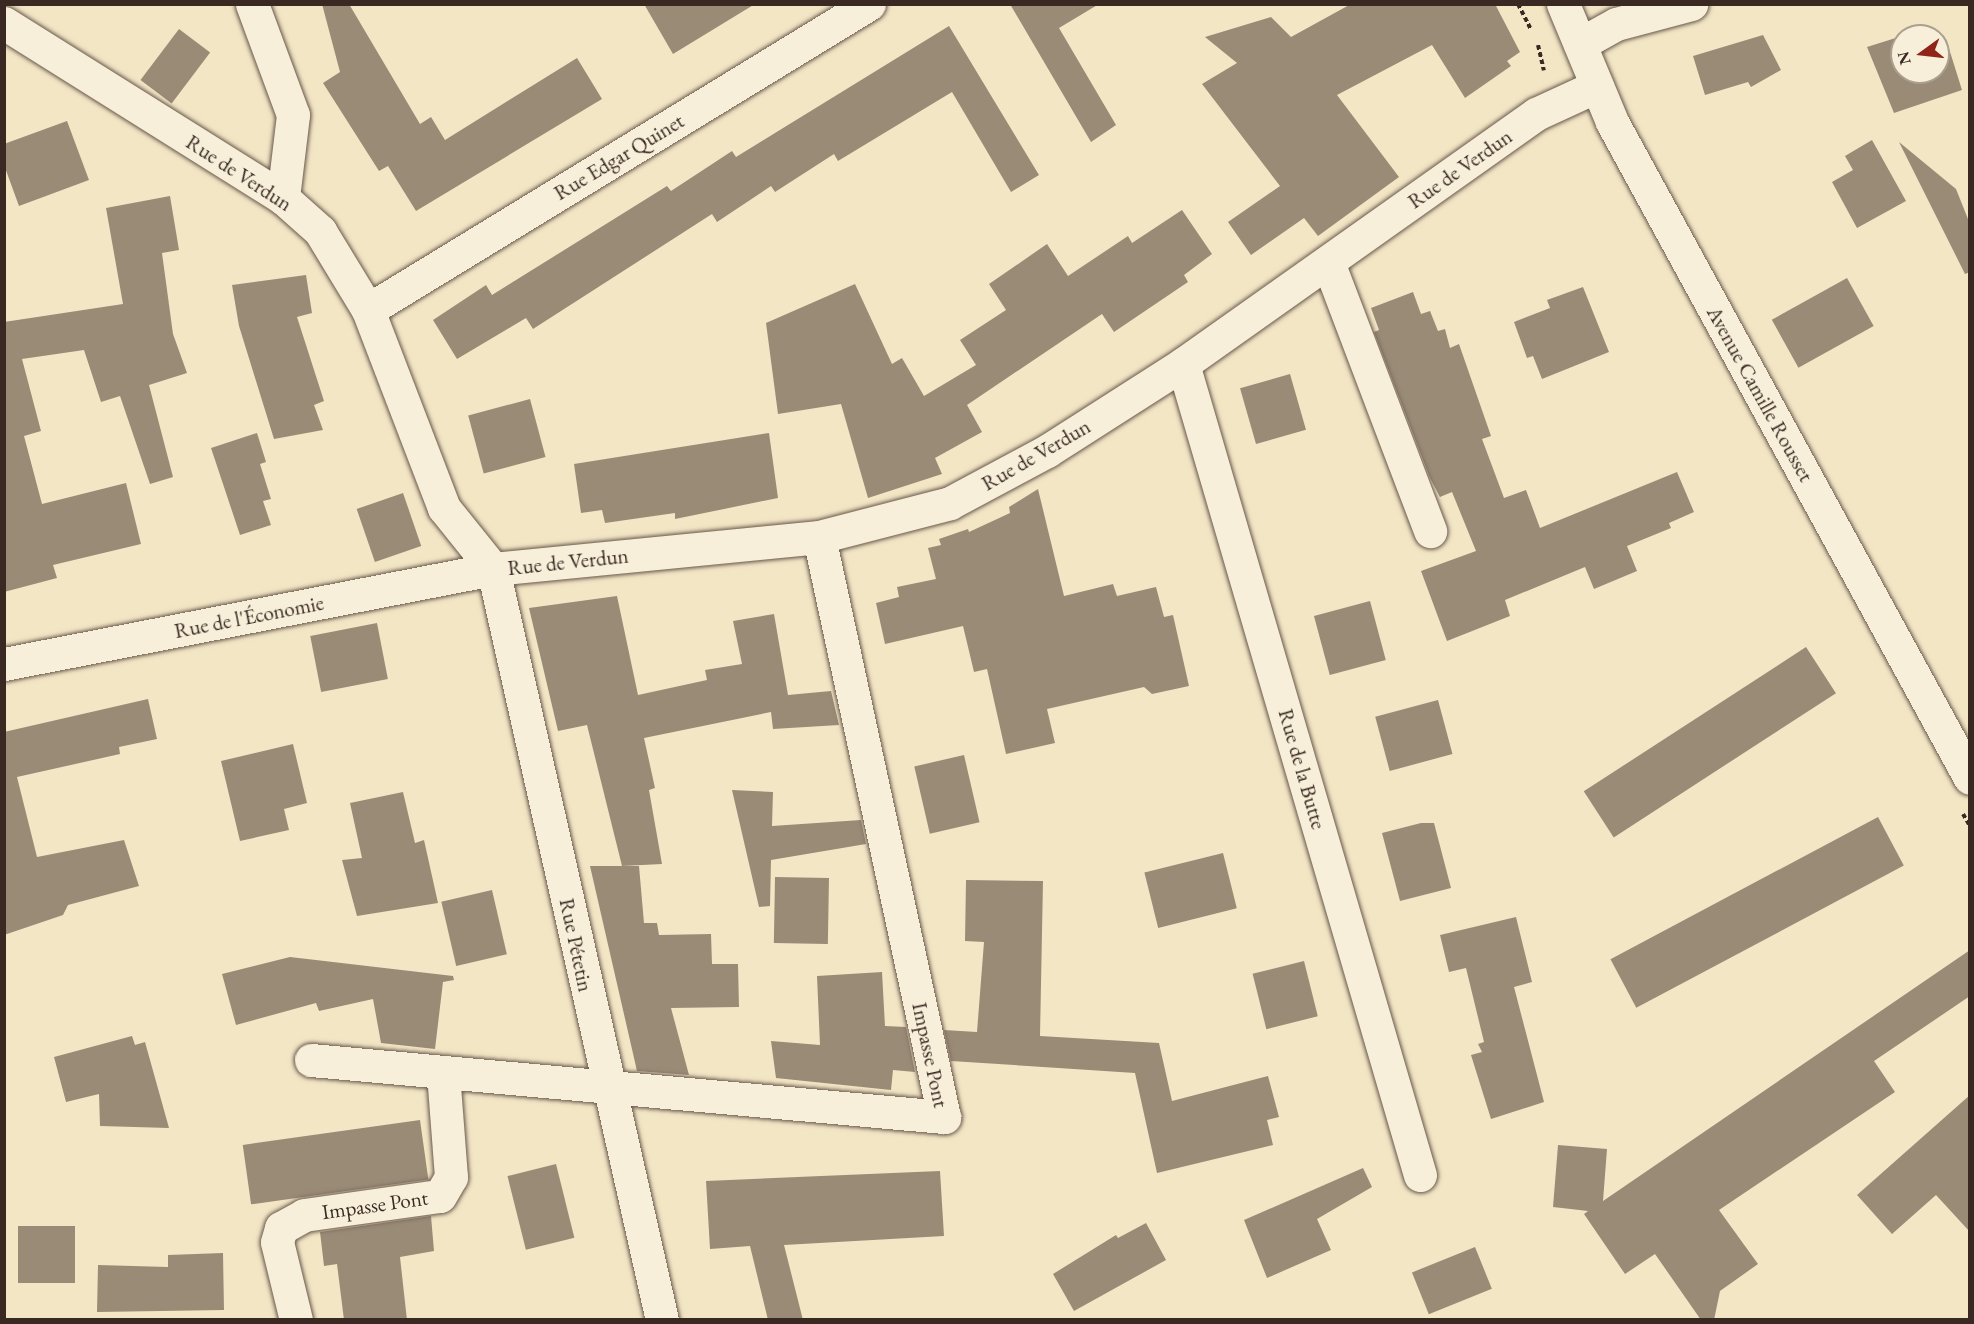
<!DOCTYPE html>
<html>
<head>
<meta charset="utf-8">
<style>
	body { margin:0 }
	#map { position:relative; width:1974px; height:1324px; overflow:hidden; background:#f3e6c5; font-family:"EB Garamond",serif }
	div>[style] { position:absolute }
	.building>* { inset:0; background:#9a8b77; transform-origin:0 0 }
	.path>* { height:4px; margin-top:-2px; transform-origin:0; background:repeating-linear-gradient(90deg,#3a2923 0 4.5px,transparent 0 7.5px) }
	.roads { filter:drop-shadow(0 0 2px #68584c) drop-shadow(0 0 2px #68584c) }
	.street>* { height:33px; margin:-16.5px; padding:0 16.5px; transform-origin:16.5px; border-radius:16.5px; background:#f7efd9 }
	.secondary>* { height:33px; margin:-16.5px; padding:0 16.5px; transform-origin:16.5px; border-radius:16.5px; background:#f7efd9 }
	span { translate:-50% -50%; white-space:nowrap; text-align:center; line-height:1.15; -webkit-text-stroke:4.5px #f7efd9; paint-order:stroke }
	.street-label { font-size:21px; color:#3a2923 }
	.frame { position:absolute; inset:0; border:6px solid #3a2923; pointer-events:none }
	.north { position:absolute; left:1890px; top:24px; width:60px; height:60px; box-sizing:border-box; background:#f7efd9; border:2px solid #aba090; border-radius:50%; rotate:255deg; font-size:16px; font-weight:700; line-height:24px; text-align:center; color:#3a2923 }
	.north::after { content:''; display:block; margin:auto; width:21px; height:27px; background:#8f2418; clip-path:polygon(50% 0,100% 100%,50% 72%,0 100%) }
</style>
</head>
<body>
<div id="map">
	<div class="building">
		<i style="clip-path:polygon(322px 4px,349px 4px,420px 124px,431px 117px,445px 140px,577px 58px,602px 99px,416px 211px,388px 166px,379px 171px,323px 83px,340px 72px)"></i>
		<i style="clip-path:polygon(644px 4px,755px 4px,673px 54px)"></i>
		<i style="clip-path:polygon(1010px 4px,1099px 4px,1059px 28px,1116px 125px,1091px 142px)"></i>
		<i style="clip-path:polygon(1351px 4px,1495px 4px,1520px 52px,1507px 61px,1511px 66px,1465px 98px,1432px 45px,1337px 95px,1399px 177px,1318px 236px,1304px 218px,1251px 255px,1228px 222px,1280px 186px,1202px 84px,1237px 63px,1205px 37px,1271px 17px,1291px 37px)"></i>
		<i style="clip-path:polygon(949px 26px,1039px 175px,1011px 192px,952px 92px,838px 161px,834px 154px,775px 192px,771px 186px,717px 222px,712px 214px,533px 329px,526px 318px,457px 359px,433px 320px,486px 285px,492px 295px,667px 186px,671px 191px,732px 151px,736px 157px)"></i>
		<i style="left:179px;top:29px;width:39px;height:64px;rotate:37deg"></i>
		<i style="clip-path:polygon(1763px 35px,1781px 70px,1751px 87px,1748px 82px,1705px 95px,1693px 56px)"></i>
		<i style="clip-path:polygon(1902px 36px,1902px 72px,1938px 72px,1938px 42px,1946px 39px,1962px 90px,1894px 113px,1867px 47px)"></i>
		<i style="clip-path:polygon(67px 121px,89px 180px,19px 206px,4px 165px,4px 144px)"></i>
		<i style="clip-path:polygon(1872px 140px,1906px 201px,1857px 228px,1832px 182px,1853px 170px,1845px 156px)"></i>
		<i style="clip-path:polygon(1899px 142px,1956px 189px,1970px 224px,1970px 272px,1965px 274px)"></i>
		<i style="clip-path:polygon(170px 196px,179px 250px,162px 253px,173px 334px,187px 373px,149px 385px,173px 477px,150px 484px,120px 396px,101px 402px,84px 350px,22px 359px,41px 431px,24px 436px,42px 504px,126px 483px,141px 544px,53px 565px,57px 578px,4px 592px,4px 322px,123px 304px,106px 208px)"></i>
		<i style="clip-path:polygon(1182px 210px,1212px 254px,1184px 275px,1188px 282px,1114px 332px,1102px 314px,967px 405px,982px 432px,935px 458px,942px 474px,868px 498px,841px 404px,778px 414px,766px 323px,855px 284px,892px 364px,902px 358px,924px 396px,976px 365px,960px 340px,1006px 310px,989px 284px,1047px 244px,1068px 276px,1128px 236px,1132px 243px)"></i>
		<i style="clip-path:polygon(306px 275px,312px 313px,297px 317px,324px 401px,314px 405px,323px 430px,274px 439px,239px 326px,232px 285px)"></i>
		<i style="left:1847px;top:278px;width:55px;height:86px;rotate:61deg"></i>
		<i style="clip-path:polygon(1583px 287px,1609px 352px,1542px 379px,1533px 356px,1527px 358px,1514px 322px,1550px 308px,1547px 300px)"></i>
		<i style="clip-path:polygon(1413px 292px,1421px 314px,1430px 311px,1438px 331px,1445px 329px,1450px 348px,1459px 344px,1491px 436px,1482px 439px,1504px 498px,1526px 490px,1540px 528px,1677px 472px,1694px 512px,1669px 523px,1671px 528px,1627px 546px,1637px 571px,1594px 589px,1585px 567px,1505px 600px,1510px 616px,1447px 641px,1421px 571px,1476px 551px,1452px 492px,1440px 497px,1430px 478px,1374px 332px,1379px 330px,1371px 308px)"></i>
		<i style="left:1290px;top:374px;width:58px;height:52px;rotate:74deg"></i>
		<i style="left:530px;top:399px;width:60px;height:64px;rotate:75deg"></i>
		<i style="clip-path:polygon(257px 433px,266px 462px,260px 464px,271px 499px,263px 501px,271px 525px,240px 535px,211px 448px)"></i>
		<i style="clip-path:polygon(769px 433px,778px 498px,675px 519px,675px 513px,605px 523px,602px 510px,581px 513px,574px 464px)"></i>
		<i style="clip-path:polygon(1038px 489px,1064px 596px,1113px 584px,1117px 596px,1156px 587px,1164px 617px,1173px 615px,1189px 686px,1152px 694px,1144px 687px,1047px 709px,1055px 743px,1006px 754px,987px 669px,974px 672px,963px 626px,885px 644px,876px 603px,899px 597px,897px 587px,936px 579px,928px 548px,941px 545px,939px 539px,968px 529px,969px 532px,1010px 513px,1009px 507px)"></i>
		<i style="left:403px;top:493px;width:56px;height:49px;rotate:71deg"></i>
		<i style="clip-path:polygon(617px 596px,638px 695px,707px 680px,705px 670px,742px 664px,733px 621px,774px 614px,788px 695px,831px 691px,839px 725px,773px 729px,771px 712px,644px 738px,655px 788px,649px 790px,662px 864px,622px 866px,587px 725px,558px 731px,529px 608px)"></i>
		<i style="left:1370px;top:601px;width:61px;height:58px;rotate:75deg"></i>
		<i style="left:377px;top:623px;width:57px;height:68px;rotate:79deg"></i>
		<i style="left:1806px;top:647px;width:55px;height:265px;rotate:57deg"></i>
		<i style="clip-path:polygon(148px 699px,157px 739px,119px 747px,120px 754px,17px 777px,37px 857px,124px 840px,139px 886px,68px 905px,63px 915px,4px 935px,4px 732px)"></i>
		<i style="left:1438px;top:700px;width:56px;height:65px;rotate:75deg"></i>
		<i style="clip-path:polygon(293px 744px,307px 803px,284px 809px,289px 830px,240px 841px,221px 761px)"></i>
		<i style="left:964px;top:755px;width:69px;height:51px;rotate:77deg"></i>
		<i style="clip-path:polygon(732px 790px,773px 792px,772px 826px,861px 820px,866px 844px,771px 860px,770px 906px,759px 907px)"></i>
		<i style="clip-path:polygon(403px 792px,415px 843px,424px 840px,438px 903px,357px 916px,342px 860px,362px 858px,350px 803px)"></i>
		<i style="left:1878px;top:817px;width:55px;height:303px;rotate:62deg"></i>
		<i style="clip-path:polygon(1421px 823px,1434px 823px,1451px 888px,1400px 901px,1382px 833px)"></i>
		<i style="left:1223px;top:853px;width:57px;height:81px;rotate:76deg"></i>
		<i style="clip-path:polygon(590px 866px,639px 866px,644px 923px,657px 923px,659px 935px,711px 934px,712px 964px,738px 964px,739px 1007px,671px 1008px,689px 1075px,637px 1071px)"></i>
		<i style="left:775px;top:877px;width:54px;height:66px;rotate:1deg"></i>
		<i style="clip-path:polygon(966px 880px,1043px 881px,1040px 1036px,1159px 1043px,1172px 1101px,1268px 1076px,1279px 1117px,1267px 1120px,1273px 1145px,1157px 1173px,1135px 1073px,951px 1061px,944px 1030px,977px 1032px,984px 942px,965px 941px)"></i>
		<i style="left:492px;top:890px;width:66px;height:52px;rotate:77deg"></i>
		<i style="clip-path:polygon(1516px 917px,1532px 982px,1514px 987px,1544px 1102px,1491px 1119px,1471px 1055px,1482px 1052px,1478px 1044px,1484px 1042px,1466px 968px,1449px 972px,1440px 935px)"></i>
		<i style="clip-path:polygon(1970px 950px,1970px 996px,1874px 1061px,1895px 1092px,1719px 1210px,1758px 1264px,1720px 1291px,1714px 1320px,1701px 1320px,1655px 1254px,1625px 1274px,1584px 1214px,1588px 1211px,1553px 1207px,1558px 1145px,1607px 1149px,1603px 1201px)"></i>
		<i style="clip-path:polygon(290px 957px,453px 976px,454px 980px,443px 982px,435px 1049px,381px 1043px,373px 999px,319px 1011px,316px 1003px,236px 1025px,222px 974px)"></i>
		<i style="left:1304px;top:961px;width:57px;height:53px;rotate:76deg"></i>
		<i style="clip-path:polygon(882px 972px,885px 1026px,906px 1027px,915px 1072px,893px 1070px,891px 1090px,776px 1078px,771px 1041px,820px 1045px,817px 976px)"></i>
		<i style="clip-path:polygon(132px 1036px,135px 1045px,145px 1042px,169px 1128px,100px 1126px,99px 1094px,66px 1102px,54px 1057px)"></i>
		<i style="clip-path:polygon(1970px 1095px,1970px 1232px,1936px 1195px,1892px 1234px,1857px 1195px)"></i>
		<i style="left:420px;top:1120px;width:60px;height:179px;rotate:82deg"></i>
		<i style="left:556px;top:1164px;width:76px;height:50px;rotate:76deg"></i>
		<i style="clip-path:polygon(1363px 1168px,1372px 1187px,1317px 1219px,1331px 1250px,1267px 1278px,1244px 1220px)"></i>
		<i style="clip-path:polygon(940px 1171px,944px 1236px,784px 1245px,803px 1320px,768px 1320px,750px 1246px,710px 1249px,706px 1181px)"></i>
		<i style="clip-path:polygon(431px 1216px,434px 1251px,400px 1257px,407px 1320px,344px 1320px,337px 1264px,324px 1266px,320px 1232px)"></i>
		<i style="clip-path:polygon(1146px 1223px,1166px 1260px,1074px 1311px,1053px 1274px,1116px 1235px,1118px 1238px)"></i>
		<i style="left:18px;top:1226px;width:57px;height:57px"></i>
		<i style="left:1475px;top:1247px;width:45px;height:68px;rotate:68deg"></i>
		<i style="clip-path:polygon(223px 1253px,224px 1310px,97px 1312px,98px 1265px,168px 1267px,168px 1255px)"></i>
	</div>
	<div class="path">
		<i style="left:1518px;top:4px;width:29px;rotate:63deg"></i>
		<i style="left:1538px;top:45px;width:26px;rotate:77deg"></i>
		<i style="left:1963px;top:814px;width:14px;rotate:60deg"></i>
	</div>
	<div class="roads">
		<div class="street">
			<i style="left:252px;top:4px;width:118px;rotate:69.7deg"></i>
			<i style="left:293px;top:115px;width:84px;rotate:96.9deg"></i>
			<i style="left:4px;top:23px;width:329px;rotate:32.1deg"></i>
			<i style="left:283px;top:198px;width:50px;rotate:41.7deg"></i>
			<i style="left:320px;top:231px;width:92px;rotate:58.7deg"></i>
			<i style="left:368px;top:310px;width:212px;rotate:69deg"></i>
			<i style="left:444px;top:508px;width:78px;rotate:51.2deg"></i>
			<i style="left:493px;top:569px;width:328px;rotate:-5.6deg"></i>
			<i style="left:819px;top:537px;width:135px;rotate:-14.5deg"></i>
			<i style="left:950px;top:503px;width:110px;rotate:-28.2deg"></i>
			<i style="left:1047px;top:451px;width:161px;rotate:-32.6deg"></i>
			<i style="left:1183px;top:364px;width:433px;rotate:-35.3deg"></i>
			<i style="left:1536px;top:114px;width:67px;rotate:-24.7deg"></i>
			<i style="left:1580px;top:44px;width:41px;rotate:-29.1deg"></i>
			<i style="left:1616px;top:24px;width:78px;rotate:-14.9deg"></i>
			<i style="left:1328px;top:262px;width:288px;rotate:69.2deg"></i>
			<i style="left:368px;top:310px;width:587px;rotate:-31.42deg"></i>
			<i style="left:1183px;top:364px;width:845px;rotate:73.71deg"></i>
			<i style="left:4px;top:664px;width:498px;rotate:-11deg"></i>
			<i style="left:493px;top:569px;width:770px;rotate:77.32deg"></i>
			<i style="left:311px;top:1060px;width:636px;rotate:5.15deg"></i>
			<i style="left:944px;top:1117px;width:593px;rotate:-102.16deg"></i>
			<i style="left:296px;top:1320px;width:80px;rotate:-103.7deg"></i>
			<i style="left:277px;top:1242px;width:15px;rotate:-74deg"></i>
			<i style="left:281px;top:1228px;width:26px;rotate:-29deg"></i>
			<i style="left:304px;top:1215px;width:137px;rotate:-8deg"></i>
			<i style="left:440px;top:1196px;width:22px;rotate:-60deg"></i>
			<i style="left:451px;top:1177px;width:105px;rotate:-94.4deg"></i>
		</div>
		<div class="secondary">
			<i style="left:1563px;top:4px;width:128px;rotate:67.4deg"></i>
			<i style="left:1612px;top:122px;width:747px;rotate:61.38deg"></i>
		</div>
	</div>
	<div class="street-label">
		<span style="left:619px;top:157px;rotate:-31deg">Rue Edgar Quinet</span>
		<span style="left:1460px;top:169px;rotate:-35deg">Rue de Verdun</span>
		<span style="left:239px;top:173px;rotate:33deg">Rue de Verdun</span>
		<span style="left:1760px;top:394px;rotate:61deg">Avenue Camille Rousset</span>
		<span style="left:1036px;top:455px;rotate:-30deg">Rue de Verdun</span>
		<span style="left:568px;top:562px;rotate:-6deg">Rue de Verdun</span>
		<span style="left:249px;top:617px;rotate:-11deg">Rue de l'Économie</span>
		<span style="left:1302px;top:769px;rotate:74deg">Rue de la Butte</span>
		<span style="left:576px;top:945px;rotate:78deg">Rue Pétetin</span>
		<span style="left:930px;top:1055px;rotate:78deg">Impasse Pont</span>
		<span style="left:375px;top:1205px;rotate:-8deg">Impasse Pont</span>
	</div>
	<div class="frame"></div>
	<div class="north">N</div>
</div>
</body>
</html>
